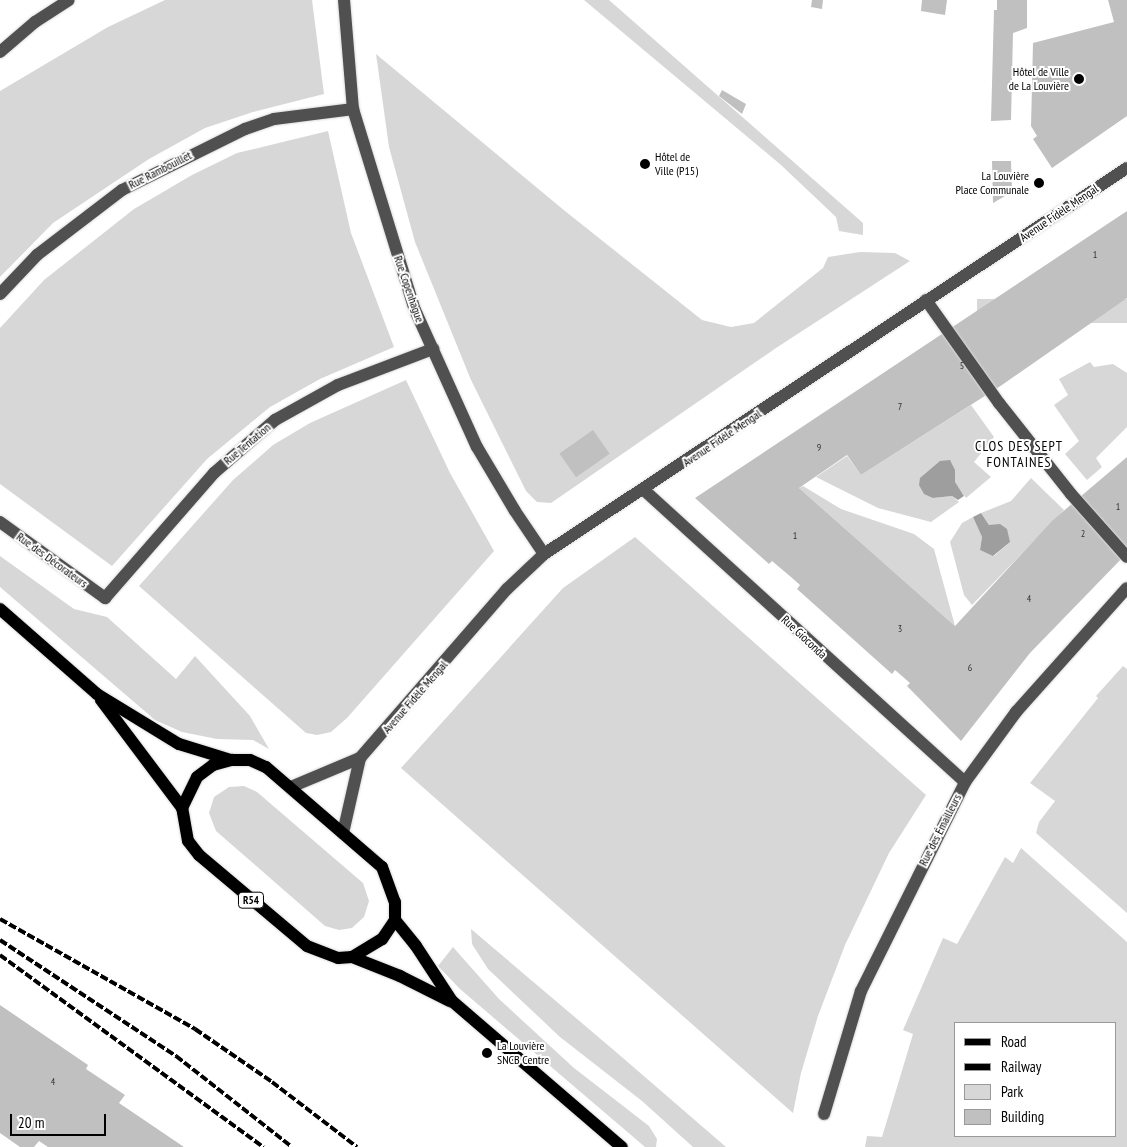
<!DOCTYPE html>
<html>
<head>
<meta charset="utf-8">
<style>
	body { margin:0 }
	#map { position:relative; width:1127px; height:1147px; overflow:hidden; background:#fff; font-family:"PT Sans Narrow",sans-serif }
	div>[style] { position:absolute }
	.green>* { inset:0; background:#d7d7d7; transform-origin:0 0 }
	.water>* { inset:0; background:#9e9e9e }
	.building>* { inset:0; background:#c0c0c0; transform-origin:0 0 }
	.roads { filter:drop-shadow(0 0 1px #dbdbdb) drop-shadow(0 0 1px #dbdbdb) }
	.minor>* { height:12px; margin:-6px; padding:0 6px; transform-origin:6px; border-radius:6px; background:#505050 }
	.major>* { height:12px; margin:-6px; padding:0 6px; transform-origin:6px; border-radius:6px; background:#000 }
	.rail>* { height:4px; margin-top:-2px; transform-origin:0; background:repeating-linear-gradient(90deg,#000 0 8px,transparent 0 10.5px) }
	.dots>* { width:14px; height:14px; translate:-50% -50%; box-sizing:border-box; border:2px solid #fff; border-radius:50% }
	span { translate:-50% -50%; white-space:nowrap; text-align:center; line-height:1.15; -webkit-text-stroke:4px #fff; paint-order:stroke }
	.number-label { font-size:10px; color:#303030 }
	.number-label span { -webkit-text-stroke-width:0 }
	.shield-label span { padding:1px 4px; background:#fff; border:1px solid; border-radius:4px; -webkit-text-stroke-width:0 }
	.shield-label { font-size:11px; color:#000; font-weight:700 }
	.poi-label { font-size:12px; color:#000 }
	.right { translate:-100% -50%; text-align:right }
	.left { translate:0 -50%; text-align:left }
	.street-label { font-size:12px; color:#000 }
	.neighbourhood-label { font-size:14px; color:#000; letter-spacing:1px }
	.legend { position:absolute; left:954px; top:1022px; width:162px; height:115px; box-sizing:border-box; background:#fff; border:1px solid #999; margin:0; padding:6px 9px; list-style:none; font-size:15px; color:#000 }
	.legend li { display:flex; align-items:center; gap:10px; height:25px }
	.legend b { width:25px; border:1px solid #999 }
	.scale { position:absolute; left:10px; top:1114px; width:96px; height:22px; box-sizing:border-box; border:2px solid #000; border-top:0; padding-left:6px; font-size:15px; line-height:18px; white-space:nowrap; color:#000; -webkit-text-stroke:4px #fff; paint-order:stroke }
</style>
</head>
<body>
<div id="map">
	<div class="green">
		<i style="clip-path:polygon(165px 0,312px 0,324px 94px,253px 112px,205px 128px,149px 159px,53px 223px,0 277px,0 91px,108px 27px)"></i>
		<i style="clip-path:polygon(584px 0,609px 0,863px 223px,863px 235px,839px 231px,836px 217px,781px 165px)"></i>
		<i style="clip-path:polygon(376px 54px,565px 211px,702px 320px,731px 327px,754px 323px,823px 268px,828px 257px,860px 252px,895px 253px,910px 261px,776px 348px,551px 503px,537px 502px,526px 491px,471px 380px,415px 242px,389px 147px)"></i>
		<i style="clip-path:polygon(328px 131px,351px 233px,394px 347px,320px 379px,270px 407px,207px 459px,112px 566px,0 484px,0 328px,44px 280px,134px 209px,192px 175px,237px 153px)"></i>
		<i style="left:1127px;top:299px;width:24px;height:150px;rotate:90deg"></i>
		<i style="clip-path:polygon(1090px 362px,1094px 367px,1113px 364px,1127px 373px,1127px 427px,1096px 458px,1102px 467px,1087px 480px,1065px 454px,1079px 441px,1054px 405px,1068px 395px,1059px 379px)"></i>
		<i style="clip-path:polygon(406px 380px,450px 473px,494px 551px,347px 718px,331px 732px,317px 735px,306px 733px,139px 586px,233px 480px,273px 445px,310px 423px)"></i>
		<i style="clip-path:polygon(971px 405px,994px 437px,974px 462px,991px 477px,966px 498px,954px 482px,955px 470px,933px 498px,952px 496px,959px 502px,931px 522px,878px 508px,816px 477px,847px 456px,861px 475px)"></i>
		<i style="clip-path:polygon(1031px 478px,1064px 510px,972px 605px,964px 595px,950px 542px,962px 523px,973px 517px,982px 537px,980px 550px,994px 556px,1010px 542px,989px 525px,981px 513px,1011px 501px)"></i>
		<i style="clip-path:polygon(803px 486px,841px 509px,914px 534px,934px 549px,955px 626px,799px 488px)"></i>
		<i style="clip-path:polygon(635px 537px,926px 795px,889px 853px,845px 945px,818px 1016px,801px 1073px,793px 1113px,401px 768px,563px 588px)"></i>
		<i style="clip-path:polygon(0 556px,74px 609px,107px 617px,176px 679px,195px 656px,250px 716px,269px 749px,253px 740px,217px 739px,182px 732px,155px 720px,0 587px)"></i>
		<i style="clip-path:polygon(1123px 666px,1127px 669px,1127px 913px,1036px 833px,1039px 822px,1055px 801px,1030px 783px,1098px 698px,1096px 696px)"></i>
		<i style="clip-path:polygon(244px 786px,257px 792px,363px 883px,369px 901px,364px 917px,352px 928px,339px 930px,325px 926px,216px 831px,209px 813px,214px 797px,229px 787px)"></i>
		<i style="clip-path:polygon(evenodd,1021px 848px,1127px 942px,1127px 1147px,865px 1147px,867px 1136px,882px 1137px,913px 1034px,903px 1030px,943px 938px,957px 944px,1005px 857px,1013px 863px,1021px 848px,1116px 1023px,1116px 1136px,956px 1136px,956px 1023px,1116px 1023px)"></i>
		<i style="clip-path:polygon(471px 929px,616px 1052px,726px 1147px,693px 1147px,642px 1101px,560px 1037px,488px 969px,472px 944px)"></i>
		<i style="clip-path:polygon(453px 947px,499px 999px,574px 1068px,649px 1126px,657px 1139px,656px 1147px,645px 1147px,460px 989px,438px 966px)"></i>
	</div>
	<div class="water">
		<i style="clip-path:polygon(950px 460px,955px 470px,955px 482px,964px 496px,958px 500px,952px 496px,933px 498px,924px 494px,919px 485px,920px 478px,940px 461px)"></i>
		<i style="clip-path:polygon(981px 513px,989px 525px,1000px 524px,1007px 529px,1010px 542px,993px 556px,980px 550px,982px 537px,973px 517px)"></i>
	</div>
	<div class="building">
		<i style="clip-path:polygon(812px 0,823px 0,822px 9px,811px 7px)"></i>
		<i style="clip-path:polygon(922px 0,947px 0,945px 15px,921px 11px)"></i>
		<i style="clip-path:polygon(997px 0,1027px 0,1027px 28px,1013px 33px,1011px 120px,991px 121px,994px 10px,997px 10px)"></i>
		<i style="clip-path:polygon(1108px 0,1127px 0,1127px 116px,1052px 168px,1033px 139px,1037px 136px,1031px 126px,1033px 43px,1114px 22px)"></i>
		<i style="clip-path:polygon(722px 90px,746px 104px,742px 114px,719px 96px)"></i>
		<i style="clip-path:polygon(992px 161px,1011px 161px,1012px 192px,993px 203px)"></i>
		<i style="clip-path:polygon(1127px 211px,1127px 298px,1002px 385px,861px 475px,847px 455px,799px 488px,955px 626px,1053px 520px,1127px 457px,1127px 553px,1030px 653px,961px 741px,907px 686px,910px 683px,895px 670px,892px 674px,797px 589px,800px 585px,791px 577px,772px 561px,769px 564px,695px 498px)"></i>
		<i style="left:593px;top:430px;width:29px;height:41px;rotate:55deg"></i>
		<i style="clip-path:polygon(0 1005px,88px 1065px,86px 1069px,125px 1095px,119px 1103px,184px 1147px,48px 1147px,39px 1141px,34px 1147px,20px 1147px,0 1133px)"></i>
	</div>
	<div class="roads">
		<div class="minor">
			<i style="left:344px;top:0;width:109px;rotate:85.3deg"></i>
			<i style="left:353px;top:109px;width:210px;rotate:72.9deg"></i>
			<i style="left:415px;top:310px;width:150px;rotate:65.7deg"></i>
			<i style="left:477px;top:447px;width:74px;rotate:59.3deg"></i>
			<i style="left:515px;top:511px;width:52px;rotate:56deg"></i>
			<i style="left:0;top:52px;width:46px;rotate:-40.6deg"></i>
			<i style="left:35px;top:22px;width:40px;rotate:-32.9deg"></i>
			<i style="left:0;top:294px;width:54px;rotate:-46.5deg"></i>
			<i style="left:37px;top:255px;width:107px;rotate:-37.4deg"></i>
			<i style="left:122px;top:190px;width:137px;rotate:-26.4deg"></i>
			<i style="left:245px;top:129px;width:31px;rotate:-19deg"></i>
			<i style="left:274px;top:119px;width:80px;rotate:-7.2deg"></i>
			<i style="left:926px;top:300px;width:126px;rotate:54.7deg"></i>
			<i style="left:999px;top:403px;width:116px;rotate:51.6deg"></i>
			<i style="left:1071px;top:494px;width:84px;rotate:48.4deg"></i>
			<i style="left:644px;top:490px;width:434px;rotate:42.3deg"></i>
			<i style="left:0;top:522px;width:130px;rotate:35.9deg"></i>
			<i style="left:105px;top:598px;width:166px;rotate:-48.9deg"></i>
			<i style="left:214px;top:473px;width:81px;rotate:-41deg"></i>
			<i style="left:275px;top:420px;width:72px;rotate:-29.1deg"></i>
			<i style="left:338px;top:385px;width:102px;rotate:-20.8deg"></i>
			<i style="left:291px;top:787px;width:75px;rotate:-22.8deg"></i>
			<i style="left:360px;top:758px;width:224px;rotate:-49deg"></i>
			<i style="left:507px;top:589px;width:51px;rotate:-43.4deg"></i>
			<i style="left:544px;top:554px;width:699px;rotate:-33.51deg"></i>
			<i style="left:343px;top:833px;width:77px;rotate:-77.2deg"></i>
			<i style="left:824px;top:1114px;width:128px;rotate:-73.3deg"></i>
			<i style="left:861px;top:991px;width:233px;rotate:-63.5deg"></i>
			<i style="left:965px;top:782px;width:87px;rotate:-53.9deg"></i>
			<i style="left:1016px;top:712px;width:166px;rotate:-48.2deg"></i>
		</div>
		<div class="major">
			<i style="left:0;top:609px;width:129px;rotate:41.2deg"></i>
			<i style="left:97px;top:694px;width:96px;rotate:31.4deg"></i>
			<i style="left:179px;top:744px;width:54px;rotate:17.1deg"></i>
			<i style="left:101px;top:700px;width:135px;rotate:53.1deg"></i>
			<i style="left:232px;top:760px;width:18px"></i>
			<i style="left:250px;top:760px;width:17px;rotate:24deg"></i>
			<i style="left:266px;top:767px;width:153px;rotate:40.8deg"></i>
			<i style="left:382px;top:867px;width:37px;rotate:70deg"></i>
			<i style="left:395px;top:902px;width:18px;rotate:90deg"></i>
			<i style="left:395px;top:920px;width:23px;rotate:124deg"></i>
			<i style="left:382px;top:939px;width:35px;rotate:149deg"></i>
			<i style="left:352px;top:957px;width:14px;rotate:176deg"></i>
			<i style="left:338px;top:958px;width:33px;rotate:-159deg"></i>
			<i style="left:307px;top:946px;width:141px;rotate:-139.9deg"></i>
			<i style="left:199px;top:855px;width:18px;rotate:-128deg"></i>
			<i style="left:188px;top:841px;width:34px;rotate:-100deg"></i>
			<i style="left:182px;top:808px;width:34px;rotate:-64deg"></i>
			<i style="left:197px;top:777px;width:20px;rotate:-37deg"></i>
			<i style="left:213px;top:765px;width:20px;rotate:-15deg"></i>
			<i style="left:395px;top:920px;width:33px;rotate:51deg"></i>
			<i style="left:416px;top:946px;width:66px;rotate:56.8deg"></i>
			<i style="left:452px;top:1001px;width:224px;rotate:40.7deg"></i>
			<i style="left:352px;top:957px;width:52px;rotate:21.6deg"></i>
			<i style="left:400px;top:976px;width:56px;rotate:26.6deg"></i>
		</div>
	</div>
	<div class="rail">
		<i style="left:0;top:919px;width:224px;rotate:29.4deg"></i>
		<i style="left:195px;top:1029px;width:93px;rotate:34.5deg"></i>
		<i style="left:272px;top:1082px;width:107px;rotate:37.4deg"></i>
		<i style="left:0;top:940px;width:211px;rotate:33.4deg"></i>
		<i style="left:176px;top:1056px;width:147px;rotate:38.1deg"></i>
		<i style="left:0;top:955px;width:326px;rotate:36.1deg"></i>
	</div>
	<div class="dots">
		<i style="left:1079px;top:79px;background:#000"></i>
		<i style="left:645px;top:164px;background:#000"></i>
		<i style="left:1039px;top:183px;background:#000"></i>
		<i style="left:487px;top:1053px;background:#000"></i>
	</div>
	<div class="number-label">
		<span style="left:1095px;top:255px">1</span>
		<span style="left:962px;top:366px">5</span>
		<span style="left:900px;top:407px">7</span>
		<span style="left:819px;top:448px">9</span>
		<span style="left:1118px;top:507px">1</span>
		<span style="left:1083px;top:534px">2</span>
		<span style="left:795px;top:536px">1</span>
		<span style="left:1029px;top:599px">4</span>
		<span style="left:900px;top:629px">3</span>
		<span style="left:970px;top:668px">6</span>
		<span style="left:53px;top:1082px">4</span>
	</div>
	<div class="shield-label">
		<span style="left:251px;top:900px">R54</span>
	</div>
	<div class="poi-label">
		<span class="right" style="left:1069px;top:79px">Hôtel de Ville<br>de La Louvière</span>
		<span class="left" style="left:655px;top:164px">Hôtel de<br>Ville (P15)</span>
		<span class="right" style="left:1029px;top:183px">La Louvière<br>Place Communale</span>
		<span class="left" style="left:497px;top:1053px">La Louvière<br>SNCB Centre</span>
	</div>
	<div class="street-label">
		<span style="left:160px;top:170px;rotate:-27deg">Rue Rambouillet</span>
		<span style="left:1059px;top:213px;rotate:-34deg">Avenue Fidèle Mengal</span>
		<span style="left:409px;top:289px;rotate:71deg">Rue Copenhague</span>
		<span style="left:722px;top:438px;rotate:-34deg">Avenue Fidèle Mengal</span>
		<span style="left:247px;top:444px;rotate:-40deg">Rue Tentation</span>
		<span style="left:52px;top:560px;rotate:36deg">Rue des Décorateurs</span>
		<span style="left:804px;top:637px;rotate:43deg">Rue Gioconda</span>
		<span style="left:415px;top:697px;rotate:-49deg">Avenue Fidèle Mengal</span>
		<span style="left:940px;top:830px;rotate:-63deg">Rue des Émailleurs</span>
	</div>
	<div class="neighbourhood-label">
		<span style="left:1019px;top:454px">CLOS DES SEPT<br>FONTAINES</span>
	</div>
	<ul class="legend">
	<li><b style="height:6px;background:#000"></b>Road</li>
	<li><b style="height:6px;background:#000"></b>Railway</li>
	<li><b style="height:14px;background:#d7d7d7"></b>Park</li>
	<li><b style="height:14px;background:#c0c0c0"></b>Building</li>
	</ul>
	<div class="scale">20 m</div>
</div>
</body>
</html>
